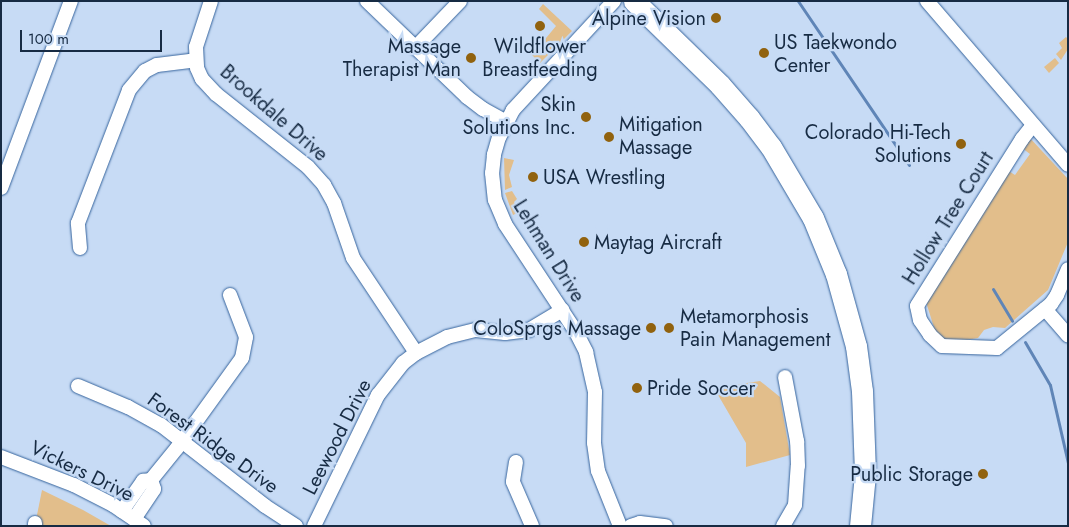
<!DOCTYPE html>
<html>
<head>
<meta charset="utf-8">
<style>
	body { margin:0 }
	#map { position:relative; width:1069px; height:527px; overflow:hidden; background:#c7dbf5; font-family:Jost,sans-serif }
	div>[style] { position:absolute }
	.green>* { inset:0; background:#e2be8b }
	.stream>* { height:3px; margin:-1.5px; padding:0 1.5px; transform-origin:1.5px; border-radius:1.5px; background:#5f85b7 }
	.roads { filter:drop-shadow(0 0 1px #36649d) drop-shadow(0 0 1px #36649d) }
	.minor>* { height:14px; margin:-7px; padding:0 7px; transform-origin:7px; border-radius:7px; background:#fff }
	.highway>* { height:21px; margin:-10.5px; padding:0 10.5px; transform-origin:10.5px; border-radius:10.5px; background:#fff }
	.dots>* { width:14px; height:14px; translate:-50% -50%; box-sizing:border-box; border:2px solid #c7dbf5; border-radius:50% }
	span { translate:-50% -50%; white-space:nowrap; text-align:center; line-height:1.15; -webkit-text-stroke:4.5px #c7dbf5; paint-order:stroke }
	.poi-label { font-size:20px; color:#172b43 }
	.right { translate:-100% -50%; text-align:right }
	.left { translate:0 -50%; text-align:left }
	.street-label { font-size:20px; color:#172b43 }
	.frame { position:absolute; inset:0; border:2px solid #172b43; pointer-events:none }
	.scale { position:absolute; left:20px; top:30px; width:142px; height:22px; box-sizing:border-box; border:2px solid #172b43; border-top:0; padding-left:6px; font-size:15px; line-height:18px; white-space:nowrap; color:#172b43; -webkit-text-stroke:4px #c7dbf5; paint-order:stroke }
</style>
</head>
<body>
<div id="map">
	<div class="green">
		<i style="clip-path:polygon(543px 4px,572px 31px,540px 63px,532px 55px,556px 26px,539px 9px)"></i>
		<i style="clip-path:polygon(1066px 37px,1068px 39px,1068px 49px,1061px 60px,1056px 54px,1062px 48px,1059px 43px)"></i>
		<i style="clip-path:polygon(1055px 58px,1059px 63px,1049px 73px,1044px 67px)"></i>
		<i style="clip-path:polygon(1029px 137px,1068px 179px,1068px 242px,1048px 290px,1005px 328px,993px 327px,984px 330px,978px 338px,950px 343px,937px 337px,926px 302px,1007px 170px,1015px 175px,1030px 154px,1022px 148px)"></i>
		<i style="clip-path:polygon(504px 158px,514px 160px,509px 175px,512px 187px,505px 190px)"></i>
		<i style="clip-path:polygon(512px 191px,517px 199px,514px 202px,519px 212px,513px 215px,505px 193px)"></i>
		<i style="clip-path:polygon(760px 381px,780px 397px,790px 455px,746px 467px,746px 443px,714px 388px)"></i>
		<i style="clip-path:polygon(42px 490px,83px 510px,111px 526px,41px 526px,36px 520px)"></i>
	</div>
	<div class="stream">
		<i style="left:798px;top:1px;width:198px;rotate:55.9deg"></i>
		<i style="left:993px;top:289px;width:37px;rotate:59deg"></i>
		<i style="left:1025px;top:342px;width:50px;rotate:59.8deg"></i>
		<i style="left:1050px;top:385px;width:80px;rotate:77deg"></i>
	</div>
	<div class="roads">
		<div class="minor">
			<i style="left:211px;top:1px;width:48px;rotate:108.1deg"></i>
			<i style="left:196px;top:47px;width:21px;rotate:87deg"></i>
			<i style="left:197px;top:68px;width:12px;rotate:66deg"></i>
			<i style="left:202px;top:79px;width:21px;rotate:47deg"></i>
			<i style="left:216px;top:94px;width:117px;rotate:38.4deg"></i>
			<i style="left:308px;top:167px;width:24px;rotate:48deg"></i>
			<i style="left:324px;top:185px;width:21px;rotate:61deg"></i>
			<i style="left:334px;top:203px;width:58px;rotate:70.9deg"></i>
			<i style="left:353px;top:258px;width:114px;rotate:56.4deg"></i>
			<i style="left:367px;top:1px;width:139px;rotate:43.8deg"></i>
			<i style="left:467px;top:97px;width:20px;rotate:37deg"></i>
			<i style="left:483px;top:109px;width:26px;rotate:29deg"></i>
			<i style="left:614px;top:1px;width:149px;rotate:132.8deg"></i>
			<i style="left:513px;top:110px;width:30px;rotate:117deg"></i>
			<i style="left:499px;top:137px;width:19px;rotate:106deg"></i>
			<i style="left:494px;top:155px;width:18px;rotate:96deg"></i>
			<i style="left:492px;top:173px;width:27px;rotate:84deg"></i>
			<i style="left:495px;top:200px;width:26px;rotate:67deg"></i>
			<i style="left:505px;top:224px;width:127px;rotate:56.6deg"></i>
			<i style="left:575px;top:330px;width:25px;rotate:63deg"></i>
			<i style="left:586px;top:352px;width:41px;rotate:77.3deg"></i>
			<i style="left:595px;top:392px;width:51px;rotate:91.1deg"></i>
			<i style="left:594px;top:443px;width:28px;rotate:82deg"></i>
			<i style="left:598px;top:471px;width:59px;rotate:68.2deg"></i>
			<i style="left:927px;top:1px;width:216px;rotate:49.3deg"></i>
			<i style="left:415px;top:48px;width:65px;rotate:-46.2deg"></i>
			<i style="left:1033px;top:125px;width:18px;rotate:128deg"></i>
			<i style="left:1022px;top:139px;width:197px;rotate:122.2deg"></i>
			<i style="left:917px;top:306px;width:14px;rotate:78deg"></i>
			<i style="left:920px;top:320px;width:18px;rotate:56deg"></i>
			<i style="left:930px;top:335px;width:16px;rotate:43deg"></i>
			<i style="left:942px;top:346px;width:55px;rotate:2.1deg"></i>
			<i style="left:997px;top:348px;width:70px;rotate:-39.2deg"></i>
			<i style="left:1051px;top:304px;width:11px;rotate:-56deg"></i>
			<i style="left:1057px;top:295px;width:28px;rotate:-67deg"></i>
			<i style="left:1px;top:188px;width:200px;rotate:-69.5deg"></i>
			<i style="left:80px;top:248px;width:25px;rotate:-95deg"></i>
			<i style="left:78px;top:223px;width:142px;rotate:-69deg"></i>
			<i style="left:129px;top:90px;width:25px;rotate:-50deg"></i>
			<i style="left:145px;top:71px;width:13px;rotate:-27deg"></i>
			<i style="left:157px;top:65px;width:39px;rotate:-7deg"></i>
			<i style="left:1045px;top:309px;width:35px;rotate:49deg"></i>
			<i style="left:78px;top:386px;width:54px;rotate:22.8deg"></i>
			<i style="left:128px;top:407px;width:38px;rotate:29deg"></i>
			<i style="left:161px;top:425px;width:132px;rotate:37.9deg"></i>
			<i style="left:265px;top:506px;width:37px;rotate:33deg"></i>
			<i style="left:1px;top:457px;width:78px;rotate:21deg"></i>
			<i style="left:74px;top:485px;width:44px;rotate:27.1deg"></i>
			<i style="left:113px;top:505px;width:37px;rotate:34deg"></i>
			<i style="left:516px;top:462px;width:20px;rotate:99deg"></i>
			<i style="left:513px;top:482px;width:48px;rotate:66.6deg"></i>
			<i style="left:122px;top:511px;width:37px;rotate:-55deg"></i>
			<i style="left:143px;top:481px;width:8px;rotate:-7deg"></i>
			<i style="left:151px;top:480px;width:41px;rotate:-50.9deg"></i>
			<i style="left:177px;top:448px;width:111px;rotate:-54.2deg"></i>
			<i style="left:242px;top:358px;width:21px;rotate:-79deg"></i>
			<i style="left:246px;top:337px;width:45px;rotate:-110.9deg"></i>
			<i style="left:134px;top:519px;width:36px;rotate:-56deg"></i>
			<i style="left:154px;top:489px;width:9px;rotate:-108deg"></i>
			<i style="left:35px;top:526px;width:3px;rotate:-90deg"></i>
			<i style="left:314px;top:526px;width:146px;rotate:-64deg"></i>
			<i style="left:378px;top:395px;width:41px;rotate:-52deg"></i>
			<i style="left:403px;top:363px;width:16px;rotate:-38deg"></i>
			<i style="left:416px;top:353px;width:35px;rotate:-27deg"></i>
			<i style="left:447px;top:337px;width:30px;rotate:-14deg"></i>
			<i style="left:476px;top:330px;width:29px;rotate:6deg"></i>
			<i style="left:505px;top:333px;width:24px;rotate:-7deg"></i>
			<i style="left:529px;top:330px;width:39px;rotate:-31deg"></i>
			<i style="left:631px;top:526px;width:9px;rotate:-18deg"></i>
			<i style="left:640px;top:523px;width:26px;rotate:7deg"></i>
			<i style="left:783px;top:526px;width:24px;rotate:-60deg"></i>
			<i style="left:795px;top:505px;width:39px;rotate:-86deg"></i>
			<i style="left:798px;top:466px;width:25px;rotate:-92deg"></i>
			<i style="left:797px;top:441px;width:65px;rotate:-100.6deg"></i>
		</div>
		<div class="highway">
			<i style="left:634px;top:1px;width:120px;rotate:44.3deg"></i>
			<i style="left:720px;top:85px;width:44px;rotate:48.7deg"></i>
			<i style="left:749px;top:118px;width:36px;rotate:53deg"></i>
			<i style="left:771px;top:147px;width:82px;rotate:59.4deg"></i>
			<i style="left:813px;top:218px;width:61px;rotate:67.7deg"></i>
			<i style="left:836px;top:274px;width:75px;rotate:74.5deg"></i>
			<i style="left:856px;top:346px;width:45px;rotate:82.4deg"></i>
			<i style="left:862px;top:391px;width:83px;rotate:87.9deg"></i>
			<i style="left:865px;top:474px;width:52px;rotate:95.5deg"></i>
		</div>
	</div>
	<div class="dots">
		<i style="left:716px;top:18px;background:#91620e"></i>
		<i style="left:540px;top:26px;background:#91620e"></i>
		<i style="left:764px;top:53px;background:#91620e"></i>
		<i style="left:471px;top:58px;background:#91620e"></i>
		<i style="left:586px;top:117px;background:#91620e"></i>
		<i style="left:609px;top:137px;background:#91620e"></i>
		<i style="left:961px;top:144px;background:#91620e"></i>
		<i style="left:533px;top:177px;background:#91620e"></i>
		<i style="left:584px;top:242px;background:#91620e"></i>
		<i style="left:651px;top:328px;background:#91620e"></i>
		<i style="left:669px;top:328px;background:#91620e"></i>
		<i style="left:637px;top:388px;background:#91620e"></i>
		<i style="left:983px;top:474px;background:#91620e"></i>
	</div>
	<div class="poi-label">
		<span class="right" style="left:706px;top:18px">Alpine Vision</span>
		<span class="left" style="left:774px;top:54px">US Taekwondo<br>Center</span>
		<span class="right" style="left:461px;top:58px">Massage<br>Therapist Man</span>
		<span style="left:540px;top:58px">Wildflower<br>Breastfeeding</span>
		<span class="right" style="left:576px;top:116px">Skin<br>Solutions Inc.</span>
		<span class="left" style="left:619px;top:136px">Mitigation<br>Massage</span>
		<span class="right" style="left:951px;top:144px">Colorado Hi-Tech<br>Solutions</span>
		<span class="left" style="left:543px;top:177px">USA Wrestling</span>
		<span class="left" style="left:594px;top:242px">Maytag Aircraft</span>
		<span class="left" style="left:680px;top:328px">Metamorphosis<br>Pain Management</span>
		<span class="right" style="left:641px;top:328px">ColoSprgs Massage</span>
		<span class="left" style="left:647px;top:388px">Pride Soccer</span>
		<span class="right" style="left:973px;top:474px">Public Storage</span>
	</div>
	<div class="street-label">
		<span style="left:274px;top:113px;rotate:41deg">Brookdale Drive</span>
		<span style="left:948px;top:218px;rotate:-58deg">Hollow Tree Court</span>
		<span style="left:549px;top:251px;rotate:58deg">Lehman Drive</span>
		<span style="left:337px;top:437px;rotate:-63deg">Leewood Drive</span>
		<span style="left:213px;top:443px;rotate:36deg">Forest Ridge Drive</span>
		<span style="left:82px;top:471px;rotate:26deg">Vickers Drive</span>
	</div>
	<div class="frame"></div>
	<div class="scale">100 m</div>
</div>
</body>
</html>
